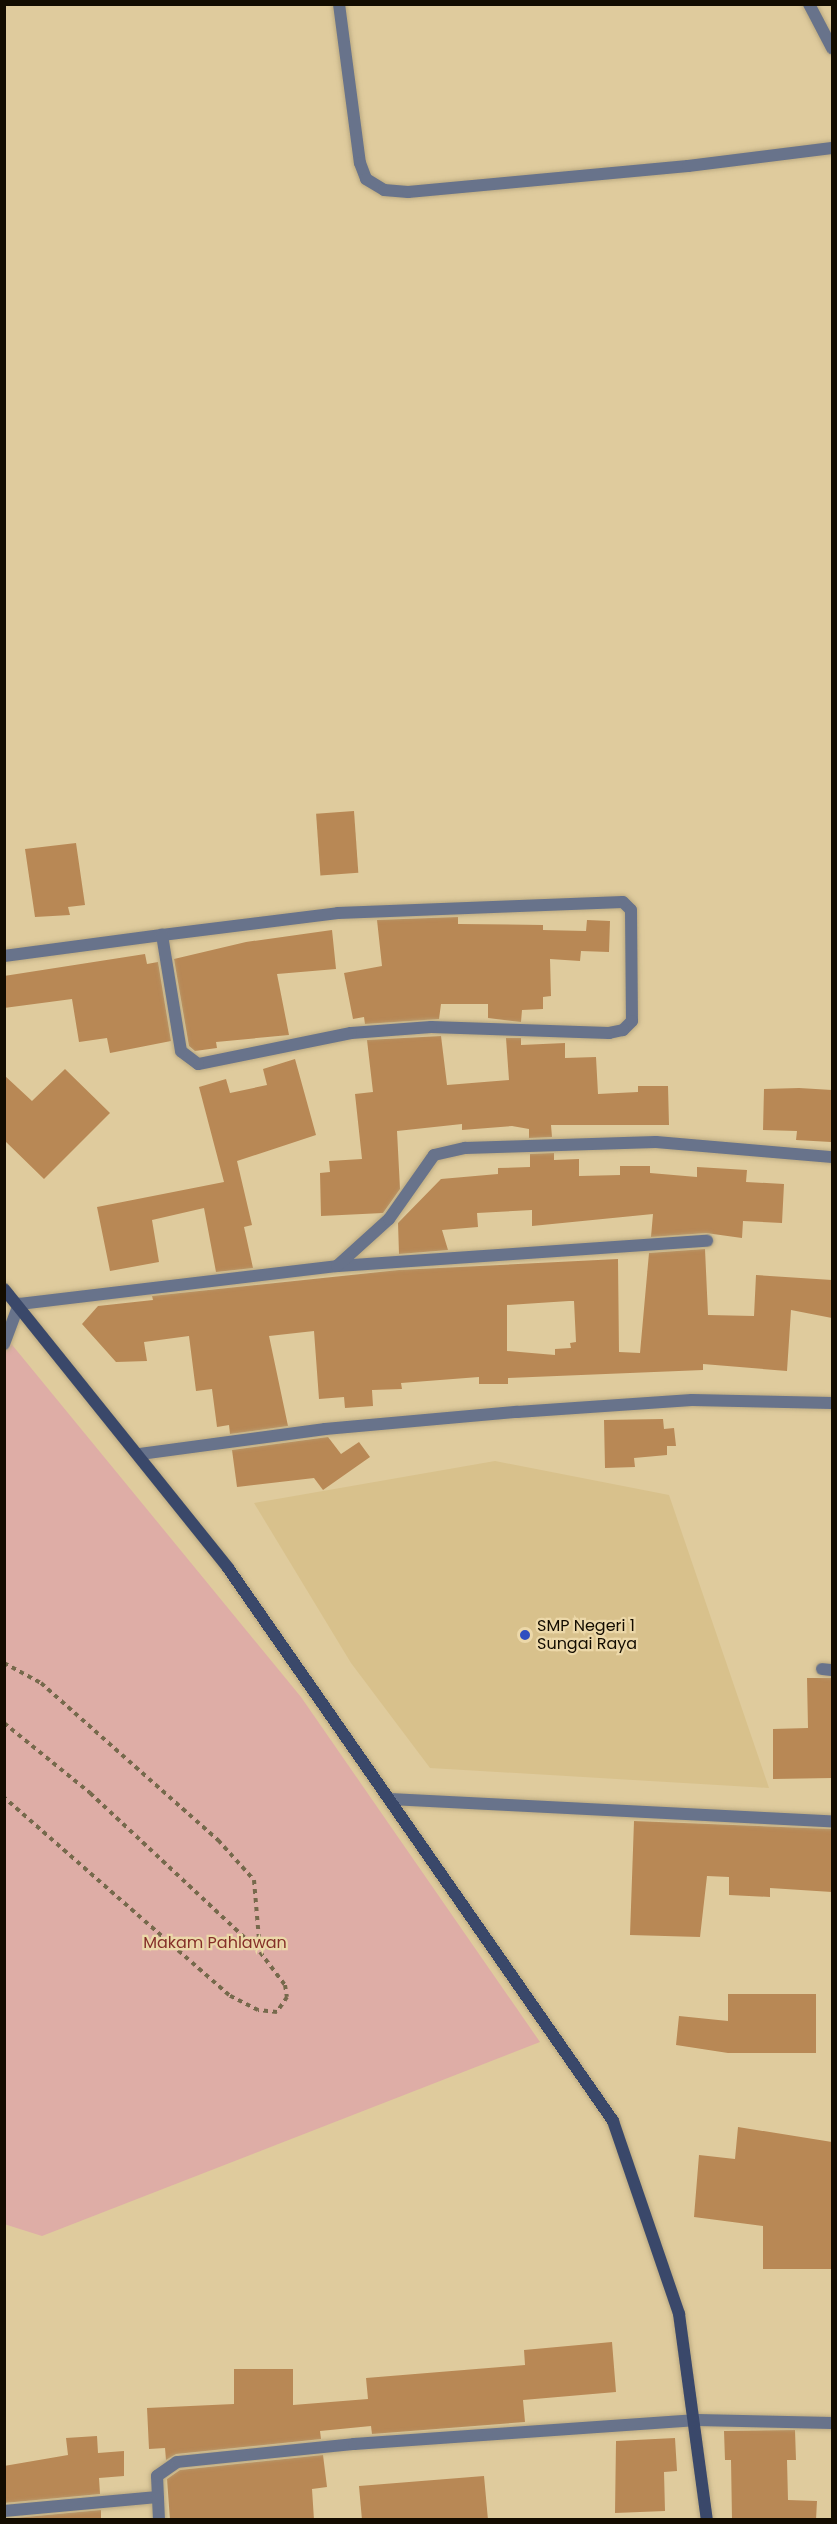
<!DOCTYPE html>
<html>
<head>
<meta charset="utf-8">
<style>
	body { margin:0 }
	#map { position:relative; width:837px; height:2524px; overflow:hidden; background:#dfcb9d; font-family:Poppins,sans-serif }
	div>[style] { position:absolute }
	.built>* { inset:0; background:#d8c18c }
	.green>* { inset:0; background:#deada6 }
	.building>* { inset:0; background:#b88855; transform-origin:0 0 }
	.path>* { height:4px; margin-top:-2px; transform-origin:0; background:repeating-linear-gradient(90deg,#76694c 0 4.5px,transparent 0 9px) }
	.roads { filter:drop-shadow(0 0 2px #baa981) drop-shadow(0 0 2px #baa981) }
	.service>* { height:12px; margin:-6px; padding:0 6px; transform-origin:6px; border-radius:6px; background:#68738b }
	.minor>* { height:12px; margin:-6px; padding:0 6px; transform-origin:6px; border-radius:6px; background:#68738b }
	.secondary>* { height:12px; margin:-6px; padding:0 6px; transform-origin:6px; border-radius:6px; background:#3a486a }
	.dots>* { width:16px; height:16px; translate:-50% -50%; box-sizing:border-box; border:3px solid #ecd8a9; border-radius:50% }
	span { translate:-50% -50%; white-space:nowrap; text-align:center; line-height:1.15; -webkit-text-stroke:4.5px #ecd8a9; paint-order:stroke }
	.poi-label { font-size:16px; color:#130c00 }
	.left { translate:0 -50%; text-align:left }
	.park-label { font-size:16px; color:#852f29 }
	.frame { position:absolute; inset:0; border:6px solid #130c00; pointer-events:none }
</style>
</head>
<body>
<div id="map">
	<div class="built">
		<i style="clip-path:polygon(495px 1461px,669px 1495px,769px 1788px,430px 1768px,351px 1663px,254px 1503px)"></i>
	</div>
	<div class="green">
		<i style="clip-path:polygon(4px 1335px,301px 1697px,540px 2042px,42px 2236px,4px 2224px)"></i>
	</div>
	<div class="building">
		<i style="left:354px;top:811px;width:62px;height:38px;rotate:86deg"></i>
		<i style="clip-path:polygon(76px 843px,85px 905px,68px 907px,70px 915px,35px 917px,25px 849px)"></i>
		<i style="clip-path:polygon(458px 917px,458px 924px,543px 925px,543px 930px,586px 931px,587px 920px,610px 921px,609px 952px,581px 951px,580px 961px,550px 959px,551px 996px,543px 997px,543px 1009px,522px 1010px,521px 1022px,488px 1018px,488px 1004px,441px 1004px,439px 1019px,365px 1024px,364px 1017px,353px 1019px,344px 973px,382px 966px,377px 920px)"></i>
		<i style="clip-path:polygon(332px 930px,336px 969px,277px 974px,289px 1035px,216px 1042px,217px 1048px,195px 1051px,189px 1046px,174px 959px,246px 942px)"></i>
		<i style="clip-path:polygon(145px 954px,147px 964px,158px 962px,171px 1041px,110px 1053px,107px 1038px,79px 1042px,72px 999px,4px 1008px,4px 976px)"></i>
		<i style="clip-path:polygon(441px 1036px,447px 1085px,509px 1080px,506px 1038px,521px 1038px,521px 1045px,565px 1043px,565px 1058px,596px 1057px,598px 1094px,638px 1092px,638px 1086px,668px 1086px,669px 1125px,551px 1125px,552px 1137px,529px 1138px,529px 1129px,512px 1126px,462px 1130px,462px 1124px,397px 1131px,400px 1189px,383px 1213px,321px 1216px,320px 1173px,330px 1172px,329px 1161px,362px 1159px,355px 1094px,373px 1092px,367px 1040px)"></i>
		<i style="clip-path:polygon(295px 1059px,316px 1135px,237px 1161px,252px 1225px,244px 1227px,253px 1268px,216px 1272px,204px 1208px,152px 1220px,159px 1262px,110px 1271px,97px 1207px,224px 1182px,199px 1087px,226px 1079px,230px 1093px,267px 1085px,263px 1069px)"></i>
		<i style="clip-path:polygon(65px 1069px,110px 1113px,44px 1179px,4px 1140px,4px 1075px,32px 1101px)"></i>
		<i style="clip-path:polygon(799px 1088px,832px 1090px,831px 1142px,796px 1140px,797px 1131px,763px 1130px,764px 1089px)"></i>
		<i style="clip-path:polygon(554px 1153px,554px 1160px,579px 1159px,579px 1176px,620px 1175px,620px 1166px,650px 1166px,650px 1173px,697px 1177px,697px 1167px,747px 1170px,746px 1182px,784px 1184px,782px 1223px,743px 1221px,742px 1238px,706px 1233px,651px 1237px,653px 1214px,532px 1226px,532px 1210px,477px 1213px,478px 1227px,442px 1230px,448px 1250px,399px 1254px,398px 1223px,441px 1179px,498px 1174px,498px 1168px,530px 1167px,530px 1154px)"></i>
		<i style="clip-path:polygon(evenodd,705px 1249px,708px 1315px,754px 1316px,756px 1275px,832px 1280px,832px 1318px,791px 1310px,787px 1371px,703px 1364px,703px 1370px,508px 1378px,508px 1384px,479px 1384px,479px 1377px,401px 1383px,402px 1389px,372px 1390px,373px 1406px,345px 1408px,344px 1397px,319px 1399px,314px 1331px,269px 1336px,288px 1426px,230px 1434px,229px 1425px,217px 1427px,212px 1389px,196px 1391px,189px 1336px,144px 1342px,147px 1361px,116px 1362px,82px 1324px,98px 1306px,153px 1300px,152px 1296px,399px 1270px,618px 1259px,619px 1352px,640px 1353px,649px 1253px,705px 1249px,569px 1301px,574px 1301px,576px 1342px,570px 1343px,571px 1348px,555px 1349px,555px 1355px,507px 1351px,507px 1305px,569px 1301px)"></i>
		<i style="clip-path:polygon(663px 1419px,664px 1429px,674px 1428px,676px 1446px,667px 1446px,667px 1455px,634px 1458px,635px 1467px,605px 1468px,604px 1420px)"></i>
		<i style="clip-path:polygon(328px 1437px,341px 1454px,359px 1442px,370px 1457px,323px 1490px,314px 1478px,237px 1487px,232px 1450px)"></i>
		<i style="clip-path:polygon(807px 1678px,832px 1678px,832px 1778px,773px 1779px,773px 1729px,808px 1728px)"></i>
		<i style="clip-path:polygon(634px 1821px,832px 1829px,832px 1892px,770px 1888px,770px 1897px,729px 1895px,729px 1877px,707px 1876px,700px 1937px,630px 1935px)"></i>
		<i style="clip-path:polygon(728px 1994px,816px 1994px,816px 2053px,728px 2053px,676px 2045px,679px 2016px,728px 2021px)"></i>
		<i style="clip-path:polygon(738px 2127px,832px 2142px,832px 2269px,763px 2269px,763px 2226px,694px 2217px,699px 2155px,735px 2159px)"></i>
		<i style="clip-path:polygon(612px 2342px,616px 2392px,523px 2400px,525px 2422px,372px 2434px,371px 2426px,320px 2431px,321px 2439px,176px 2454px,166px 2460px,165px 2448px,149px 2449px,147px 2408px,234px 2404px,234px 2369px,293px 2369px,293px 2405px,368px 2399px,366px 2378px,525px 2365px,524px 2350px)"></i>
		<i style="clip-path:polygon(795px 2430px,796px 2460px,787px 2460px,788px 2500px,817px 2501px,816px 2520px,732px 2520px,731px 2460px,725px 2460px,724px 2431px)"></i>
		<i style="clip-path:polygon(97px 2436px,98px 2453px,124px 2451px,124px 2476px,99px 2478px,100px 2494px,4px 2503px,4px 2466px,68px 2455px,66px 2438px)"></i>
		<i style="clip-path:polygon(675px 2438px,677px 2471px,664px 2472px,665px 2511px,615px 2513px,616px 2441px)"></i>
		<i style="clip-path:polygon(323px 2455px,327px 2487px,312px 2489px,314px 2520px,170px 2520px,167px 2479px,180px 2470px)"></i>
		<i style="clip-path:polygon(484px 2476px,488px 2520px,362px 2520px,359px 2486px)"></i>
		<i style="clip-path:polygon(101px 2510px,101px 2520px,4px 2520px,4px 2519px)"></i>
	</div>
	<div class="path">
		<i style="left:4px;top:1663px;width:42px;rotate:28.4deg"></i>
		<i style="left:41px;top:1683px;width:237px;rotate:41.6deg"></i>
		<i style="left:218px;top:1840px;width:54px;rotate:48deg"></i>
		<i style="left:254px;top:1880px;width:72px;rotate:85.2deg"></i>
		<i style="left:4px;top:1723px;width:111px;rotate:39.1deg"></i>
		<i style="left:90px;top:1793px;width:233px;rotate:43.1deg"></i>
		<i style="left:260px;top:1952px;width:41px;rotate:52.9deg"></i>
		<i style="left:285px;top:1985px;width:12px;rotate:81deg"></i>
		<i style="left:287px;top:1997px;width:18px;rotate:124deg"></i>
		<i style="left:277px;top:2012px;width:19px;rotate:-174deg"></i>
		<i style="left:258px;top:2010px;width:33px;rotate:-153deg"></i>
		<i style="left:229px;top:1995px;width:300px;rotate:-138.7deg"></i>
	</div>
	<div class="roads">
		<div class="service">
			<i style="left:339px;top:4px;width:160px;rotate:82.5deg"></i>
			<i style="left:360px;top:163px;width:17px;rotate:69deg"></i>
			<i style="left:366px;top:179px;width:21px;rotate:31deg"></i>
			<i style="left:384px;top:190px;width:24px;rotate:5deg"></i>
			<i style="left:408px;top:192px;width:281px;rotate:-5.3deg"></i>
			<i style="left:688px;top:166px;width:145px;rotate:-7.1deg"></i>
			<i style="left:809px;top:4px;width:50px;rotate:62.4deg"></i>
			<i style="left:4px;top:1344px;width:43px;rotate:-69.4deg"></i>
		</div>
		<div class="minor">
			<i style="left:4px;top:956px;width:159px;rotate:-7.6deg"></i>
			<i style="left:162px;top:935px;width:177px;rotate:-7.1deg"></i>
			<i style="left:338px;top:913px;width:285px;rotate:-2.2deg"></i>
			<i style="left:623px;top:902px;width:11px;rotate:45deg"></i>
			<i style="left:631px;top:910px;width:111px;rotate:89.5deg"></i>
			<i style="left:632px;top:1021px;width:13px;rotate:135deg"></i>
			<i style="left:623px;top:1030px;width:14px;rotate:168deg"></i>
			<i style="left:609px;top:1033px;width:178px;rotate:-178.1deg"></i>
			<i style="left:431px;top:1027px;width:80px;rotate:175.7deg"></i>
			<i style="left:351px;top:1033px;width:156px;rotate:168.5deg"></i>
			<i style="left:198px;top:1064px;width:21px;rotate:-143deg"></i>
			<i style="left:181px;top:1051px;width:118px;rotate:-99.3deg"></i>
			<i style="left:337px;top:1266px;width:371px;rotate:-3.9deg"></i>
			<i style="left:19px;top:1304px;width:320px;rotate:-6.8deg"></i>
			<i style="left:337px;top:1266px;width:70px;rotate:-42.1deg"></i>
			<i style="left:389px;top:1219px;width:78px;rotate:-54.9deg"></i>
			<i style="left:434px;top:1155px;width:32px;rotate:-13deg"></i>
			<i style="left:465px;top:1148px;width:191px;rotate:-1.8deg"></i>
			<i style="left:656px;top:1142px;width:177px;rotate:4.9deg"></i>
			<i style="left:140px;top:1454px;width:187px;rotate:-7.7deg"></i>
			<i style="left:325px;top:1429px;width:193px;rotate:-5.1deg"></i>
			<i style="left:517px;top:1412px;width:175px;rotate:-3.9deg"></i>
			<i style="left:692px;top:1400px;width:140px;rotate:1.2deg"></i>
			<i style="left:822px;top:1669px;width:10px;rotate:6deg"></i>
			<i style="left:391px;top:1799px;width:442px;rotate:2.9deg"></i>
			<i style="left:4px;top:2511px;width:154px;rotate:-5.2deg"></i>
			<i style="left:159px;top:2520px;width:44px;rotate:-92.6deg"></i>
			<i style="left:157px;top:2476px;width:24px;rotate:-35deg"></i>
			<i style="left:177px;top:2462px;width:178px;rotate:-5.8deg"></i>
			<i style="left:354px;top:2444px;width:344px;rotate:-4deg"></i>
			<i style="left:697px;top:2420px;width:135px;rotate:1.3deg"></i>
		</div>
		<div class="secondary">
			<i style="left:4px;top:1289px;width:358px;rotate:51.2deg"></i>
			<i style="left:228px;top:1568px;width:674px;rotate:55.15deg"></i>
			<i style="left:613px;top:2121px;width:204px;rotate:71.1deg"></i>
			<i style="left:679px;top:2314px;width:208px;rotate:82.3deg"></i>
		</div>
	</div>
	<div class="dots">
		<i style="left:525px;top:1635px;background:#2f4fc0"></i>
	</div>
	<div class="poi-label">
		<span class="left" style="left:537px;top:1635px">SMP Negeri 1<br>Sungai Raya</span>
	</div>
	<div class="park-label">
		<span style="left:215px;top:1943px">Makam Pahlawan</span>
	</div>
	<div class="frame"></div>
</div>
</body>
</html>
